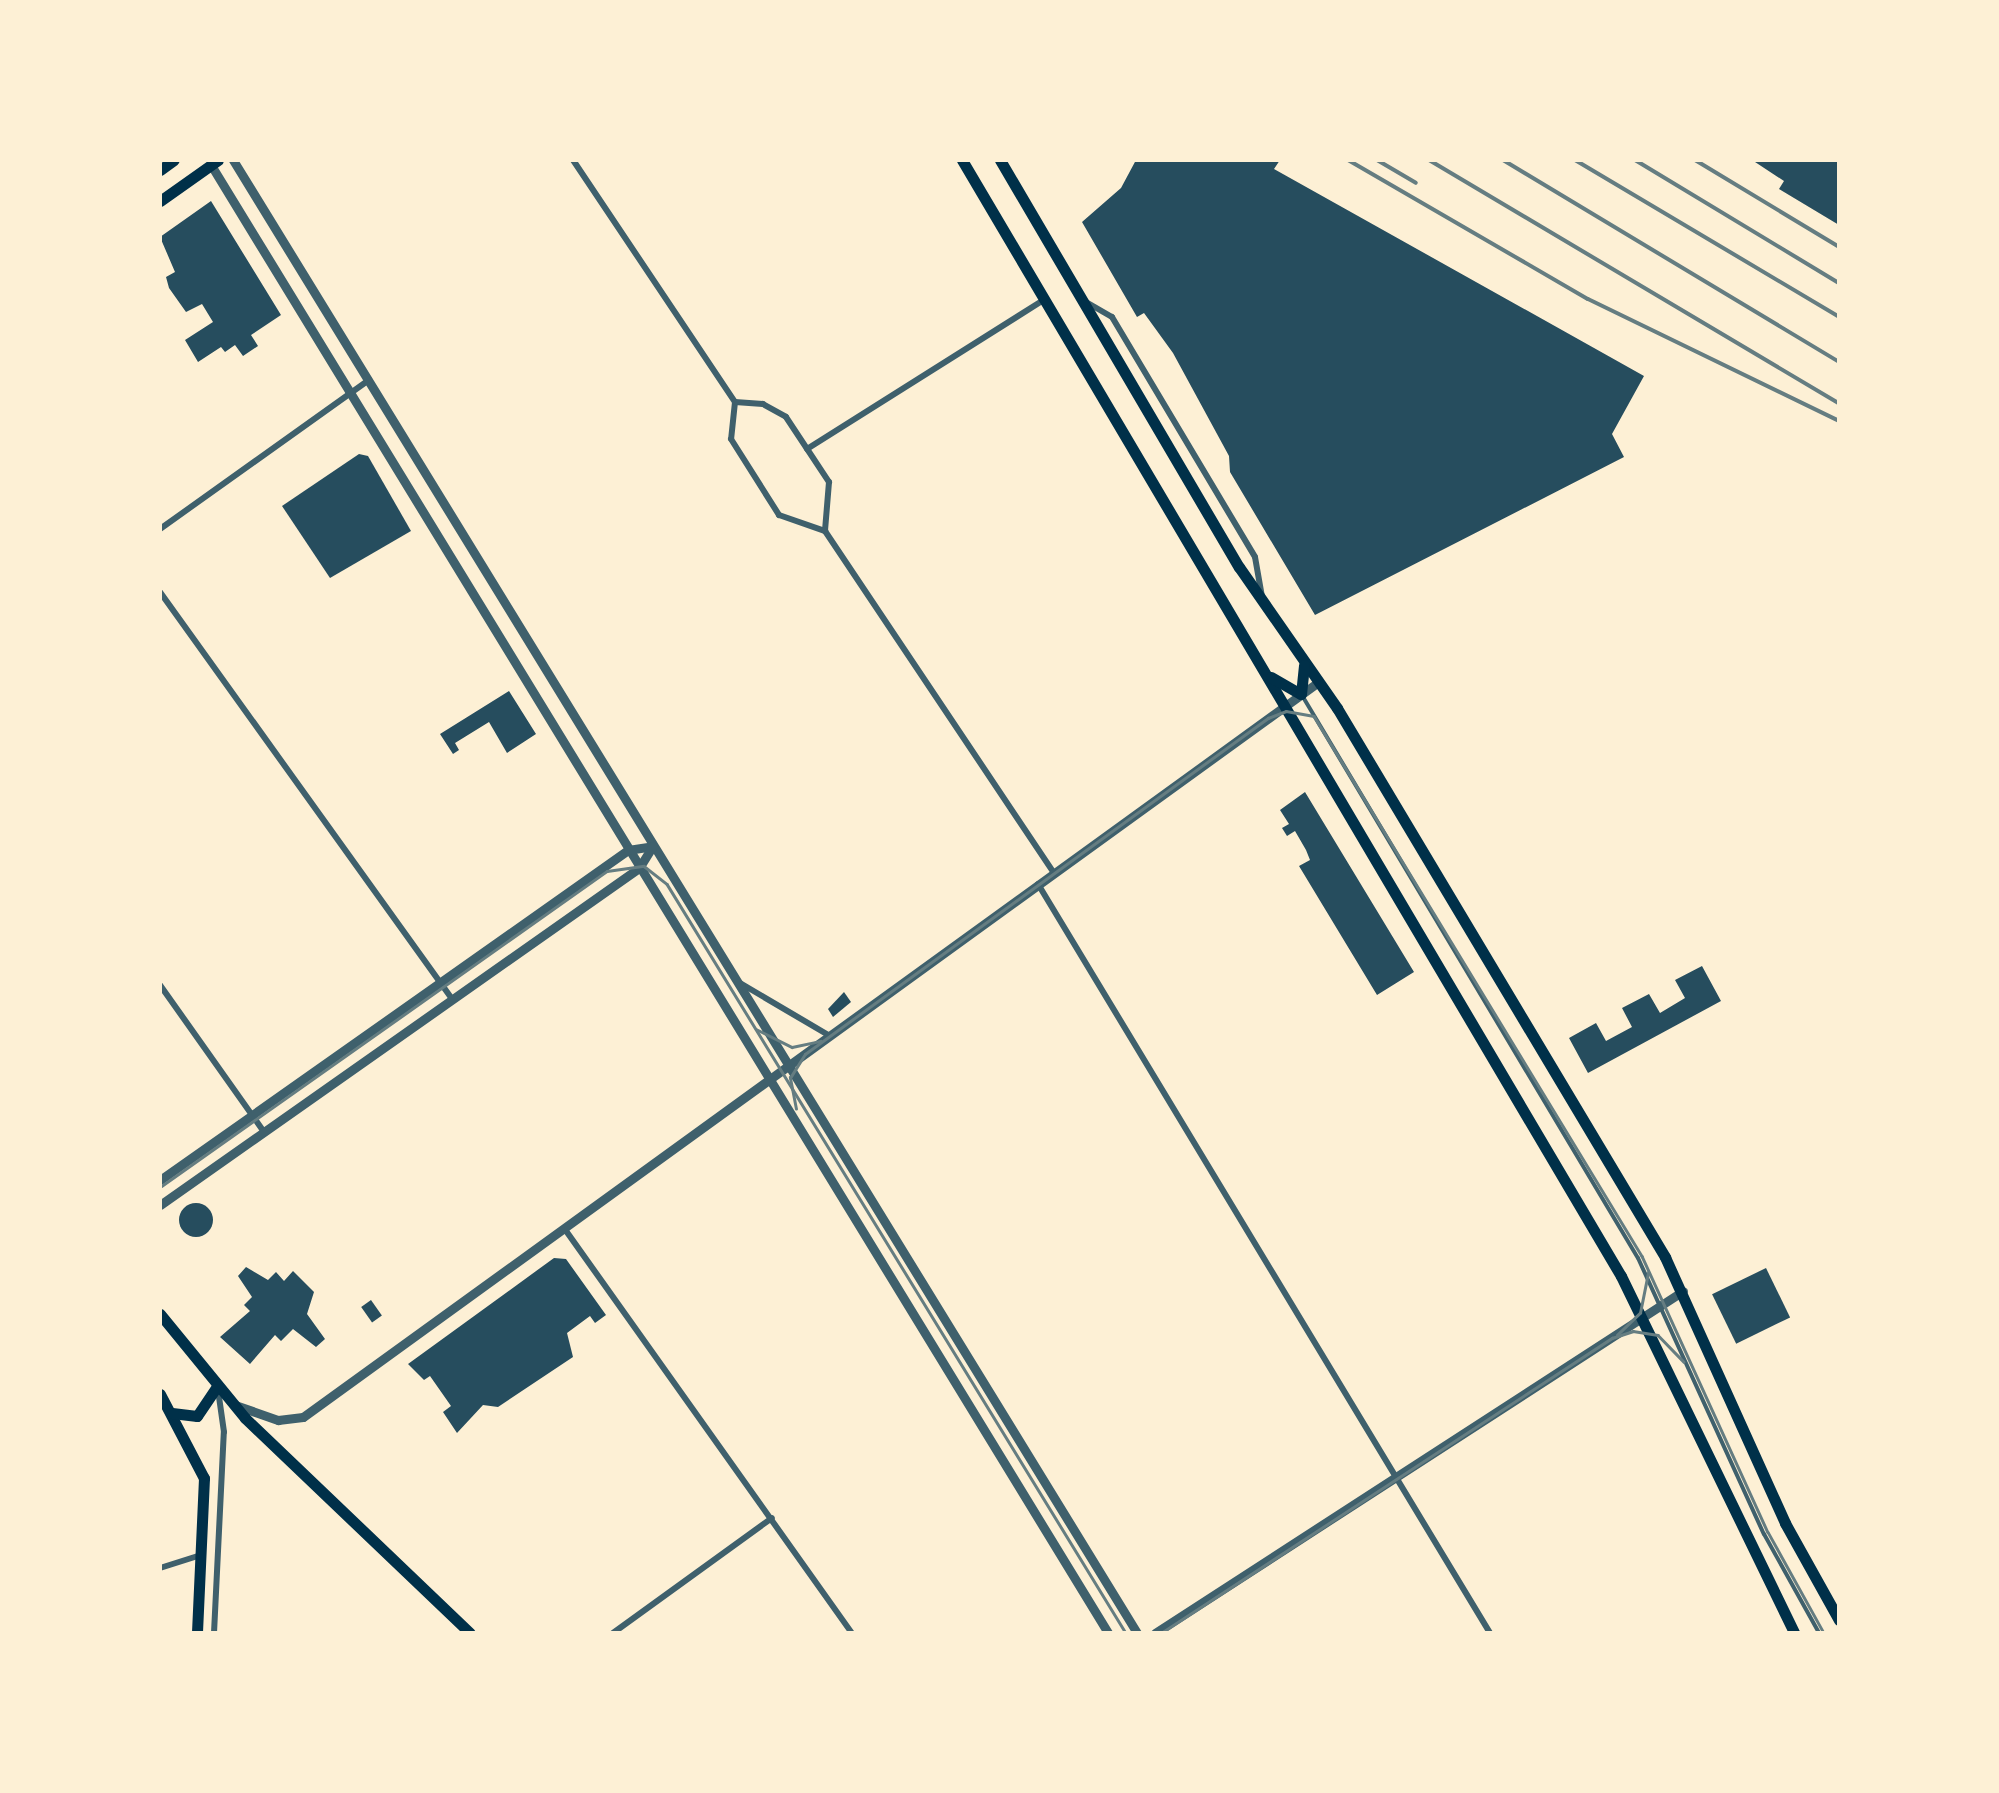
<!DOCTYPE html>
<html>
<head>
<meta charset="utf-8">
<style>
	body { margin:0 }
	#map { position:relative; width:1999px; height:1793px; overflow:hidden; background:#fdf0d5; font-family:"Source Sans 3",sans-serif }
	div>[style] { position:absolute }
	.building>* { inset:0; background:#264d5e; transform-origin:0 0 }
	.round { border-radius:50% }
	.service>* { height:4px; margin:-2px; padding:0 2px; transform-origin:2px; border-radius:2px; background:#3f606c }
	.minor>* { height:6px; margin:-3px; padding:0 3px; transform-origin:3px; border-radius:3px; background:#3f606c }
	.tertiary>* { height:9px; margin:-4.5px; padding:0 4.5px; transform-origin:4.5px; border-radius:4.5px; background:#3f606c }
	.primary>* { height:11px; margin:-5.5px; padding:0 5.5px; transform-origin:5.5px; border-radius:5.5px; background:#003049 }
	.tram>* { height:2.5px; margin:-1.25px; padding:0 1.25px; transform-origin:1.25px; border-radius:1.25px; background:#657d81 }
	.rail>* { height:4px; margin:-2px; padding:0 2px; transform-origin:2px; border-radius:2px; background:#657d81 }
	span { translate:-50% -50%; white-space:nowrap; text-align:center; line-height:1.15; -webkit-text-stroke:9px #fdf0d5; paint-order:stroke }
	.frame { position:absolute; inset:0; border:162px solid #fdf0d5; pointer-events:none }
</style>
</head>
<body>
<div id="map">
	<div class="building">
		<i style="clip-path:polygon(1136px 160px,1280px 160px,1274px 169px,1644px 376px,1612px 434px,1624px 457px,1315px 615px,1230px 472px,1229px 456px,1173px 353px,1144px 313px,1137px 317px,1082px 222px,1121px 188px)"></i>
		<i style="clip-path:polygon(1752px 160px,1839px 160px,1839px 225px,1779px 189px,1784px 181px)"></i>
		<i style="clip-path:polygon(211px 201px,281px 315px,251px 335px,258px 346px,243px 356px,235px 345px,225px 352px,221px 347px,198px 362px,185px 340px,213px 322px,202px 304px,186px 312px,169px 288px,166px 277px,175px 272px,160px 237px)"></i>
		<i style="clip-path:polygon(359px 454px,368px 456px,411px 531px,330px 578px,282px 506px)"></i>
		<i style="clip-path:polygon(509px 691px,536px 734px,507px 753px,489px 722px,455px 743px,459px 750px,453px 754px,440px 734px)"></i>
		<i style="clip-path:polygon(1305px 792px,1414px 972px,1377px 995px,1299px 866px,1310px 860px,1306px 850px,1295px 831px,1287px 836px,1282px 828px,1289px 824px,1280px 810px)"></i>
		<i style="clip-path:polygon(1702px 966px,1721px 1001px,1588px 1073px,1569px 1038px,1596px 1023px,1606px 1041px,1632px 1027px,1622px 1008px,1649px 994px,1660px 1013px,1685px 998px,1675px 980px)"></i>
		<i style="clip-path:polygon(844px 992px,851px 1002px,833px 1017px,828px 1009px)"></i>
		<i class="round" style="left:179px;top:1203px;width:34px;height:34px"></i>
		<i style="clip-path:polygon(554px 1258px,566px 1259px,606px 1315px,595px 1323px,590px 1316px,567px 1333px,573px 1357px,498px 1407px,483px 1405px,457px 1433px,443px 1412px,451px 1406px,430px 1376px,424px 1380px,408px 1364px)"></i>
		<i style="clip-path:polygon(246px 1267px,268px 1280px,276px 1272px,284px 1281px,293px 1271px,314px 1292px,307px 1314px,325px 1339px,316px 1347px,293px 1329px,281px 1341px,275px 1335px,250px 1364px,220px 1337px,250px 1311px,244px 1305px,252px 1297px,238px 1276px)"></i>
		<i style="left:1766px;top:1268px;width:55px;height:60px;rotate:64deg"></i>
		<i style="left:371px;top:1300px;width:19px;height:12px;rotate:55deg"></i>
	</div>
	<div class="service">
		<i style="left:1303px;top:697px;width:653px;rotate:59.16deg"></i>
		<i style="left:1638px;top:1258px;width:303px;rotate:65.5deg"></i>
		<i style="left:1764px;top:1534px;width:113px;rotate:60.9deg"></i>
	</div>
	<div class="minor">
		<i style="left:573px;top:160px;width:291px;rotate:56.2deg"></i>
		<i style="left:735px;top:402px;width:37px;rotate:96deg"></i>
		<i style="left:731px;top:439px;width:90px;rotate:57.7deg"></i>
		<i style="left:779px;top:515px;width:49px;rotate:19.2deg"></i>
		<i style="left:825px;top:531px;width:412px;rotate:56.2deg"></i>
		<i style="left:1086px;top:302px;width:30px;rotate:30deg"></i>
		<i style="left:1112px;top:317px;width:279px;rotate:59.2deg"></i>
		<i style="left:1255px;top:557px;width:39px;rotate:80deg"></i>
		<i style="left:735px;top:402px;width:28px;rotate:4deg"></i>
		<i style="left:763px;top:404px;width:26px;rotate:29deg"></i>
		<i style="left:786px;top:417px;width:78px;rotate:56.5deg"></i>
		<i style="left:829px;top:482px;width:49px;rotate:94.7deg"></i>
		<i style="left:807px;top:449px;width:280px;rotate:-32.2deg"></i>
		<i style="left:160px;top:529px;width:257px;rotate:-35.5deg"></i>
		<i style="left:160px;top:592px;width:501px;rotate:54.34deg"></i>
		<i style="left:1038px;top:884px;width:875px;rotate:58.89deg"></i>
		<i style="left:740px;top:983px;width:104px;rotate:30.5deg"></i>
		<i style="left:160px;top:985px;width:180px;rotate:54.7deg"></i>
		<i style="left:564px;top:1228px;width:497px;rotate:54.6deg"></i>
		<i style="left:160px;top:1568px;width:43px;rotate:-17.6deg"></i>
		<i style="left:214px;top:1633px;width:201px;rotate:-87.2deg"></i>
		<i style="left:224px;top:1432px;width:42px;rotate:-98.1deg"></i>
		<i style="left:613px;top:1633px;width:196px;rotate:-35.9deg"></i>
	</div>
	<div class="tertiary">
		<i style="left:233px;top:160px;width:1728px;rotate:58.46deg"></i>
		<i style="left:211px;top:165px;width:1720px;rotate:58.57deg"></i>
		<i style="left:160px;top:1180px;width:573px;rotate:-35.19deg"></i>
		<i style="left:628px;top:850px;width:25px;rotate:-9deg"></i>
		<i style="left:160px;top:1205px;width:586px;rotate:-35.13deg"></i>
		<i style="left:639px;top:868px;width:26px;rotate:-58deg"></i>
		<i style="left:235px;top:1405px;width:46px;rotate:19.2deg"></i>
		<i style="left:278px;top:1420px;width:25px;rotate:-7deg"></i>
		<i style="left:303px;top:1417px;width:1252px;rotate:-35.9deg"></i>
		<i style="left:1155px;top:1633px;width:629px;rotate:-32.93deg"></i>
	</div>
	<div class="primary">
		<i style="left:962px;top:160px;width:1296px;rotate:59.44deg"></i>
		<i style="left:1621px;top:1276px;width:397px;rotate:64.1deg"></i>
		<i style="left:1000px;top:160px;width:472px;rotate:59.6deg"></i>
		<i style="left:1239px;top:567px;width:172px;rotate:55.2deg"></i>
		<i style="left:1337px;top:708px;width:640px;rotate:59.14deg"></i>
		<i style="left:1665px;top:1257px;width:292px;rotate:65.7deg"></i>
		<i style="left:1785px;top:1523px;width:111px;rotate:60.9deg"></i>
		<i style="left:160px;top:170px;width:17px;rotate:-36deg"></i>
		<i style="left:160px;top:201px;width:71px;rotate:-35.3deg"></i>
		<i style="left:1271px;top:677px;width:34px;rotate:30deg"></i>
		<i style="left:1301px;top:694px;width:29px;rotate:-84deg"></i>
		<i style="left:160px;top:1314px;width:134px;rotate:50.7deg"></i>
		<i style="left:245px;top:1418px;width:311px;rotate:43.7deg"></i>
		<i style="left:160px;top:1394px;width:95px;rotate:62.4deg"></i>
		<i style="left:204px;top:1478px;width:155px;rotate:92.6deg"></i>
		<i style="left:172px;top:1413px;width:25px;rotate:7deg"></i>
		<i style="left:197px;top:1416px;width:36px;rotate:-56deg"></i>
	</div>
	<div class="tram">
		<i style="left:756px;top:1029px;width:40px;rotate:26.6deg"></i>
		<i style="left:792px;top:1047px;width:29px;rotate:-12deg"></i>
		<i style="left:796px;top:1109px;width:32px;rotate:-101deg"></i>
		<i style="left:790px;top:1078px;width:28px;rotate:-58deg"></i>
		<i style="left:805px;top:1054px;width:572px;rotate:-35.97deg"></i>
		<i style="left:1268px;top:718px;width:19px;rotate:-21deg"></i>
		<i style="left:1286px;top:711px;width:28px;rotate:10deg"></i>
		<i style="left:1314px;top:716px;width:632px;rotate:58.73deg"></i>
		<i style="left:1642px;top:1256px;width:303px;rotate:65.5deg"></i>
		<i style="left:1768px;top:1532px;width:115px;rotate:61deg"></i>
		<i style="left:160px;top:1187px;width:547px;rotate:-35.26deg"></i>
		<i style="left:607px;top:871px;width:37px;rotate:-8deg"></i>
		<i style="left:644px;top:866px;width:29px;rotate:38deg"></i>
		<i style="left:667px;top:884px;width:878px;rotate:58.5deg"></i>
		<i style="left:1617px;top:1335px;width:32px;rotate:-44deg"></i>
		<i style="left:1640px;top:1313px;width:41px;rotate:-78.7deg"></i>
		<i style="left:1161px;top:1633px;width:539px;rotate:-33.19deg"></i>
		<i style="left:1612px;top:1338px;width:22px;rotate:-18deg"></i>
		<i style="left:1633px;top:1331px;width:25px;rotate:9deg"></i>
		<i style="left:1658px;top:1335px;width:37px;rotate:46deg"></i>
	</div>
	<div class="rail">
		<i style="left:1348px;top:160px;width:277px;rotate:30.1deg"></i>
		<i style="left:1588px;top:299px;width:279px;rotate:25.9deg"></i>
		<i style="left:1377px;top:160px;width:45px;rotate:30.5deg"></i>
		<i style="left:1429px;top:160px;width:477px;rotate:30.7deg"></i>
		<i style="left:1503px;top:160px;width:392px;rotate:31deg"></i>
		<i style="left:1575px;top:160px;width:307px;rotate:30.7deg"></i>
		<i style="left:1635px;top:160px;width:238px;rotate:31.1deg"></i>
		<i style="left:1695px;top:160px;width:168px;rotate:31.1deg"></i>
	</div>
	<div class="frame"></div>
</div>
</body>
</html>
